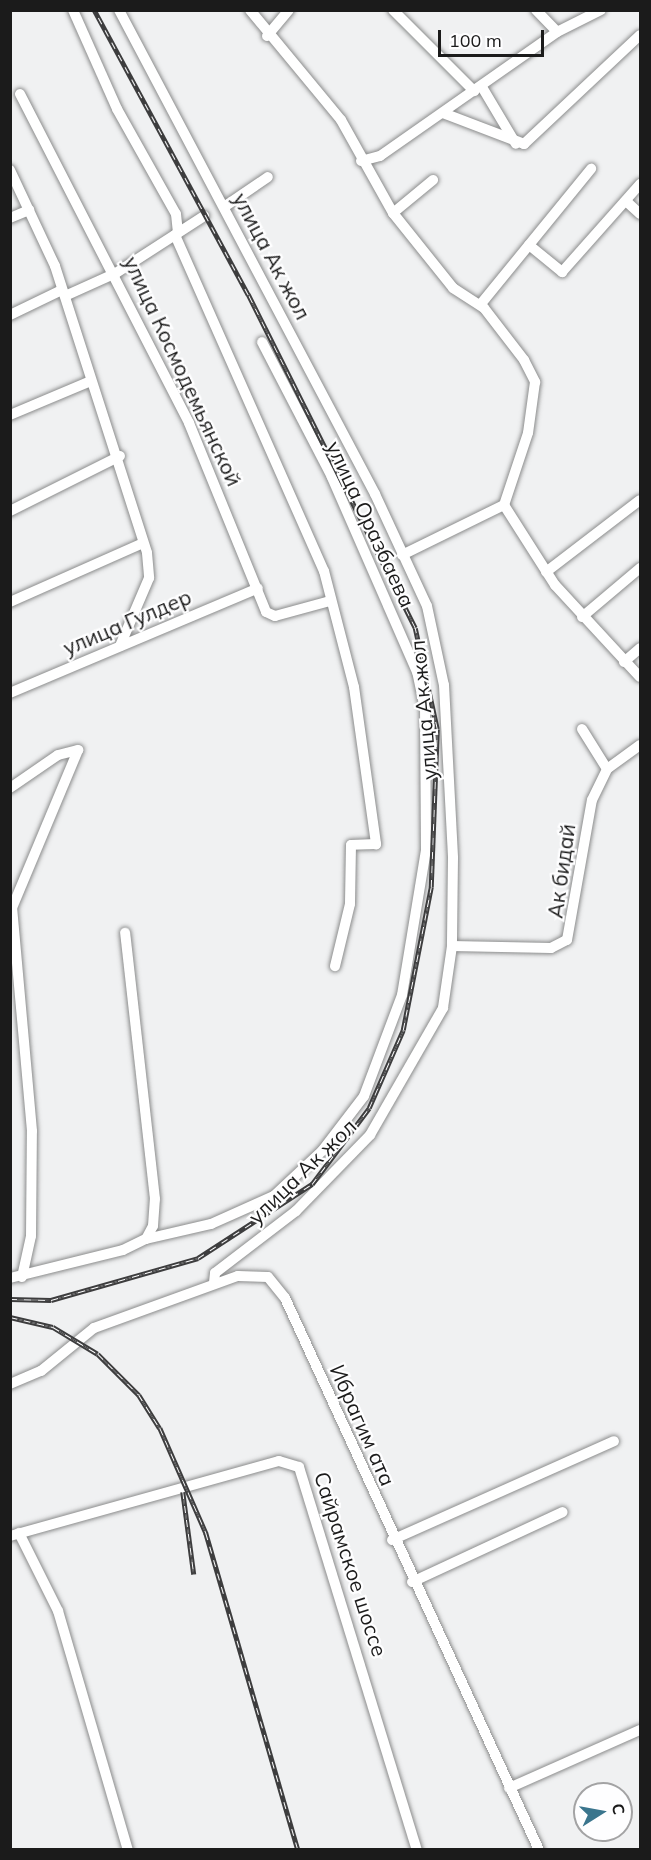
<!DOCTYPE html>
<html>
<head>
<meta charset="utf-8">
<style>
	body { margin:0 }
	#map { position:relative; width:651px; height:1860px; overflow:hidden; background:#f0f1f2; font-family:Mulish,sans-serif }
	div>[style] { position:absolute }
	.roads { filter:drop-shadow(0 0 2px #8b8c8c) drop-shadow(0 0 2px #8b8c8c) }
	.minor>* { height:10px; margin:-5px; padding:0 5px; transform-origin:5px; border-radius:5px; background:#fff }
	.rail>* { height:4.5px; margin-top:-2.25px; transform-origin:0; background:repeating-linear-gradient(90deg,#fefeff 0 7px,#3d3d3e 0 14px); box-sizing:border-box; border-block:2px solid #3d3d3e }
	span { translate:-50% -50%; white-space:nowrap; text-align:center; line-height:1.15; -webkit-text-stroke:4.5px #fefeff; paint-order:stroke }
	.street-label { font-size:21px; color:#1b1b1b }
	.frame { position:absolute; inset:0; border:12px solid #1b1b1b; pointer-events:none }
	.north { position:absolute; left:573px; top:1782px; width:60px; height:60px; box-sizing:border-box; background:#fefeff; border:2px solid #a3a3a4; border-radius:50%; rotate:79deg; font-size:16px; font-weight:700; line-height:24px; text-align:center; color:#1b1b1b }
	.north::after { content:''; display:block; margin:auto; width:21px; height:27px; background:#3a758d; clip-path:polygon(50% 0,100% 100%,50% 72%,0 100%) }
	.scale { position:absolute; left:438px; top:30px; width:106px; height:27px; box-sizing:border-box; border:3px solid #1b1b1b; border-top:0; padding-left:8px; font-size:18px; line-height:21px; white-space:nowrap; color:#1b1b1b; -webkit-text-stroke:4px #fefeff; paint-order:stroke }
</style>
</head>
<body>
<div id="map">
	<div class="roads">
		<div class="minor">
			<i style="left:73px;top:10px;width:108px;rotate:66deg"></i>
			<i style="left:117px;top:109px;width:120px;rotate:60.7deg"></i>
			<i style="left:176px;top:214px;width:19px;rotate:84deg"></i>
			<i style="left:119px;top:10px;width:548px;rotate:62.12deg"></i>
			<i style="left:375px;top:494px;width:123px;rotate:65.1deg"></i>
			<i style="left:427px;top:606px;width:81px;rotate:77.9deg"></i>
			<i style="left:444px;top:685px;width:173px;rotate:87deg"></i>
			<i style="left:453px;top:858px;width:88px;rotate:90.7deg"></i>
			<i style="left:452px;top:946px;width:63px;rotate:98.3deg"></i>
			<i style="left:443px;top:1008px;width:146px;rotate:119.9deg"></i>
			<i style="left:370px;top:1135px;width:106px;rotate:134.2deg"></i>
			<i style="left:296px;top:1211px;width:102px;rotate:142.6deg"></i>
			<i style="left:215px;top:1273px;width:10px;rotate:96deg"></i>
			<i style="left:250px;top:10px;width:143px;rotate:50.4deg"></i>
			<i style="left:341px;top:120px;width:107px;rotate:60.8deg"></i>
			<i style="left:393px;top:213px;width:96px;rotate:51.3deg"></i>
			<i style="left:453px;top:288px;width:37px;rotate:33deg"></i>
			<i style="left:484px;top:308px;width:66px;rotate:52.4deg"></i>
			<i style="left:524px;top:360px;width:25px;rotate:63deg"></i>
			<i style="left:535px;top:382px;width:51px;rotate:97.8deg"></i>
			<i style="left:528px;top:433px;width:76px;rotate:108.4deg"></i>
			<i style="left:504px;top:505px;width:95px;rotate:57.5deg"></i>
			<i style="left:555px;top:585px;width:125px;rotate:47.3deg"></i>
			<i style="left:393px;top:10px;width:115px;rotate:45deg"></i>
			<i style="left:536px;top:10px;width:30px;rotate:46deg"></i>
			<i style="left:267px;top:36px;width:34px;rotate:-50deg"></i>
			<i style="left:482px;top:87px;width:66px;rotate:59.2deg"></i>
			<i style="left:20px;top:94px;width:370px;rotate:62.8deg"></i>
			<i style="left:189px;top:423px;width:204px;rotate:67.8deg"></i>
			<i style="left:266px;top:612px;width:10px;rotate:24deg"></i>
			<i style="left:275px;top:616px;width:57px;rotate:-15.3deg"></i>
			<i style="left:443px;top:113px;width:87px;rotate:20.9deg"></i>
			<i style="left:524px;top:144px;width:159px;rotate:-43.2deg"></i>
			<i style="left:361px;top:161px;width:20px;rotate:-15deg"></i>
			<i style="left:380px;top:156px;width:216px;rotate:-35deg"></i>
			<i style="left:557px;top:32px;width:49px;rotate:-26.6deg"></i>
			<i style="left:10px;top:170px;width:106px;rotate:64.9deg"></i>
			<i style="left:55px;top:266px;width:301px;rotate:72.2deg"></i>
			<i style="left:147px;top:553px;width:25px;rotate:85deg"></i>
			<i style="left:149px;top:578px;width:74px;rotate:113.1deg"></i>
			<i style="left:626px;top:201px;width:19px;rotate:43deg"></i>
			<i style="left:224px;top:207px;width:53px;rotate:-34.3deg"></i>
			<i style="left:393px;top:213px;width:52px;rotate:-39.5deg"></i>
			<i style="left:10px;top:218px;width:21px;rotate:-23deg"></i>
			<i style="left:175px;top:235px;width:368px;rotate:66.1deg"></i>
			<i style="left:324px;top:571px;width:120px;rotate:75.5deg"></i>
			<i style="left:354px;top:687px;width:159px;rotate:82deg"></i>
			<i style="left:376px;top:844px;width:25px;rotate:178deg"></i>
			<i style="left:351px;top:845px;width:59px;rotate:91deg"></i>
			<i style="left:350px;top:904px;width:64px;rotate:103.6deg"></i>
			<i style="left:529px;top:245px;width:43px;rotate:39.3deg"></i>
			<i style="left:562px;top:272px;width:118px;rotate:-48.4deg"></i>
			<i style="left:65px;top:296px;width:56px;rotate:-24.3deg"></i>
			<i style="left:116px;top:273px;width:105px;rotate:-32.9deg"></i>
			<i style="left:480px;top:305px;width:176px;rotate:-50.8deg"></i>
			<i style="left:10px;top:315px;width:58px;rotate:-25.7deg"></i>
			<i style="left:10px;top:415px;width:88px;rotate:-22.8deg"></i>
			<i style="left:10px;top:511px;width:123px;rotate:-26.6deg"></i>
			<i style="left:402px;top:555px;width:114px;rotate:-26.1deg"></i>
			<i style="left:546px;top:572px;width:118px;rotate:-37.5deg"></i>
			<i style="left:10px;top:602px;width:145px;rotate:-23.9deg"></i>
			<i style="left:582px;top:617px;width:76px;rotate:-40.2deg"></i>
			<i style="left:624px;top:662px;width:21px;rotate:-41deg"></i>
			<i style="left:10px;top:693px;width:269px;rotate:-22.9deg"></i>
			<i style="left:582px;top:729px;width:47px;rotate:58deg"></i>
			<i style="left:10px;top:788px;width:58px;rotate:-34.5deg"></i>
			<i style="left:58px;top:755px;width:21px;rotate:-14deg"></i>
			<i style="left:452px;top:946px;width:99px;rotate:1.2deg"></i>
			<i style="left:551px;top:948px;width:18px;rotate:-27deg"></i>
			<i style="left:567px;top:940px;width:142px;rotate:-79.9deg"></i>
			<i style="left:592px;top:800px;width:34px;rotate:-64deg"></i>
			<i style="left:607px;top:769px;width:41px;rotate:-36deg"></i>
			<i style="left:146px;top:1239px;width:67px;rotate:-13deg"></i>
			<i style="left:211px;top:1224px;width:69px;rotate:-24deg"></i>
			<i style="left:274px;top:1196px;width:66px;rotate:-43.2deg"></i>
			<i style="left:322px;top:1151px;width:69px;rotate:-52.6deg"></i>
			<i style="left:364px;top:1096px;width:108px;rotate:-69.4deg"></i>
			<i style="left:402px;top:995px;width:147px;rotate:-80.6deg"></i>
			<i style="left:426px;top:850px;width:141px;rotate:-90.4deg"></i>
			<i style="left:425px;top:709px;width:38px;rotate:-102deg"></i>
			<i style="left:417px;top:672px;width:213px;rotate:-113.6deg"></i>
			<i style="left:332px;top:477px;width:152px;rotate:-117.4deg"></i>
			<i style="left:22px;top:1277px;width:42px;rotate:-77.6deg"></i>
			<i style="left:31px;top:1236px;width:105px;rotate:-89.5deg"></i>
			<i style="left:32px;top:1131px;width:224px;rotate:-95.1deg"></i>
			<i style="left:12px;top:908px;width:171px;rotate:-67.3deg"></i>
			<i style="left:10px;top:1278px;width:116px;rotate:-13.9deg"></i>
			<i style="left:123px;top:1250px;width:25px;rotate:-26deg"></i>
			<i style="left:146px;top:1239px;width:15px;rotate:-62deg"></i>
			<i style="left:153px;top:1226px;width:27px;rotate:-86deg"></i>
			<i style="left:155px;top:1199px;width:268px;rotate:-96.4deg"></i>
			<i style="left:10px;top:1384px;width:34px;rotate:-23deg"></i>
			<i style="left:41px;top:1371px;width:68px;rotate:-39.1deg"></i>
			<i style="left:94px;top:1328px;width:153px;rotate:-19.9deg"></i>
			<i style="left:238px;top:1276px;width:30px;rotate:2deg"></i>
			<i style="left:268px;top:1277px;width:27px;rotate:51deg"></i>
			<i style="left:285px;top:1298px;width:608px;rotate:65.29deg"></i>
			<i style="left:19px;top:1533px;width:87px;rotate:63.4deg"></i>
			<i style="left:58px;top:1611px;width:249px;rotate:73.7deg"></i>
			<i style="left:10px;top:1536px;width:279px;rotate:-15.6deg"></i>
			<i style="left:279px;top:1461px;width:21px;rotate:17deg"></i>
			<i style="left:299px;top:1467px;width:401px;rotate:72.9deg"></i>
			<i style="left:392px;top:1540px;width:243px;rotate:-24deg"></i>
			<i style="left:412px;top:1582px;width:166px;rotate:-24.9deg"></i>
			<i style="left:509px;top:1788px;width:143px;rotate:-23.9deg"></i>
		</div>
	</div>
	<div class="rail">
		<i style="left:10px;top:1299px;width:41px;rotate:1.4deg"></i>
		<i style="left:51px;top:1300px;width:153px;rotate:-15.9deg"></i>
		<i style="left:198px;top:1258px;width:136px;rotate:-33deg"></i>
		<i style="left:312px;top:1184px;width:95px;rotate:-53.1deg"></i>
		<i style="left:369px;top:1108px;width:85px;rotate:-66.4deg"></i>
		<i style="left:403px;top:1030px;width:146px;rotate:-78.9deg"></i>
		<i style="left:431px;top:887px;width:158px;rotate:-87.8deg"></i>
		<i style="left:437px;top:729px;width:103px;rotate:-102.3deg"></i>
		<i style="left:415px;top:628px;width:373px;rotate:-116.6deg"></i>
		<i style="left:248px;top:295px;width:324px;rotate:-118.4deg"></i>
		<i style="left:10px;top:1317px;width:44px;rotate:13.1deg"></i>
		<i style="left:53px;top:1327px;width:52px;rotate:31deg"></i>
		<i style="left:98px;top:1354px;width:58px;rotate:45deg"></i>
		<i style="left:139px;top:1395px;width:39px;rotate:58deg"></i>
		<i style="left:160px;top:1428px;width:115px;rotate:66.3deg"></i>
		<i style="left:206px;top:1533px;width:330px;rotate:73.8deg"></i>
		<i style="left:183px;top:1492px;width:83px;rotate:82.4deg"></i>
	</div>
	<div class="street-label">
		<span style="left:272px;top:256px;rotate:62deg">улица Ак жол</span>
		<span style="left:183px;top:371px;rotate:65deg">улица Космодемьянской</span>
		<span style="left:371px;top:524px;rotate:65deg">улица Оразбаева</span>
		<span style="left:127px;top:622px;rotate:-23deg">улица Гулдер</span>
		<span style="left:423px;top:710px;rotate:-95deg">улица Ак жол</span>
		<span style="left:561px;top:871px;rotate:-82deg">Ак бидай</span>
		<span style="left:302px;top:1171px;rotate:-44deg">улица Ак жол</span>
		<span style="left:363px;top:1425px;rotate:66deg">Ибрагим ата</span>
		<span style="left:351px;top:1564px;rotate:72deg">Сайрамское шоссе</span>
	</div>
	<div class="frame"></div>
	<div class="north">С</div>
	<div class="scale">100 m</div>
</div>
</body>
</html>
